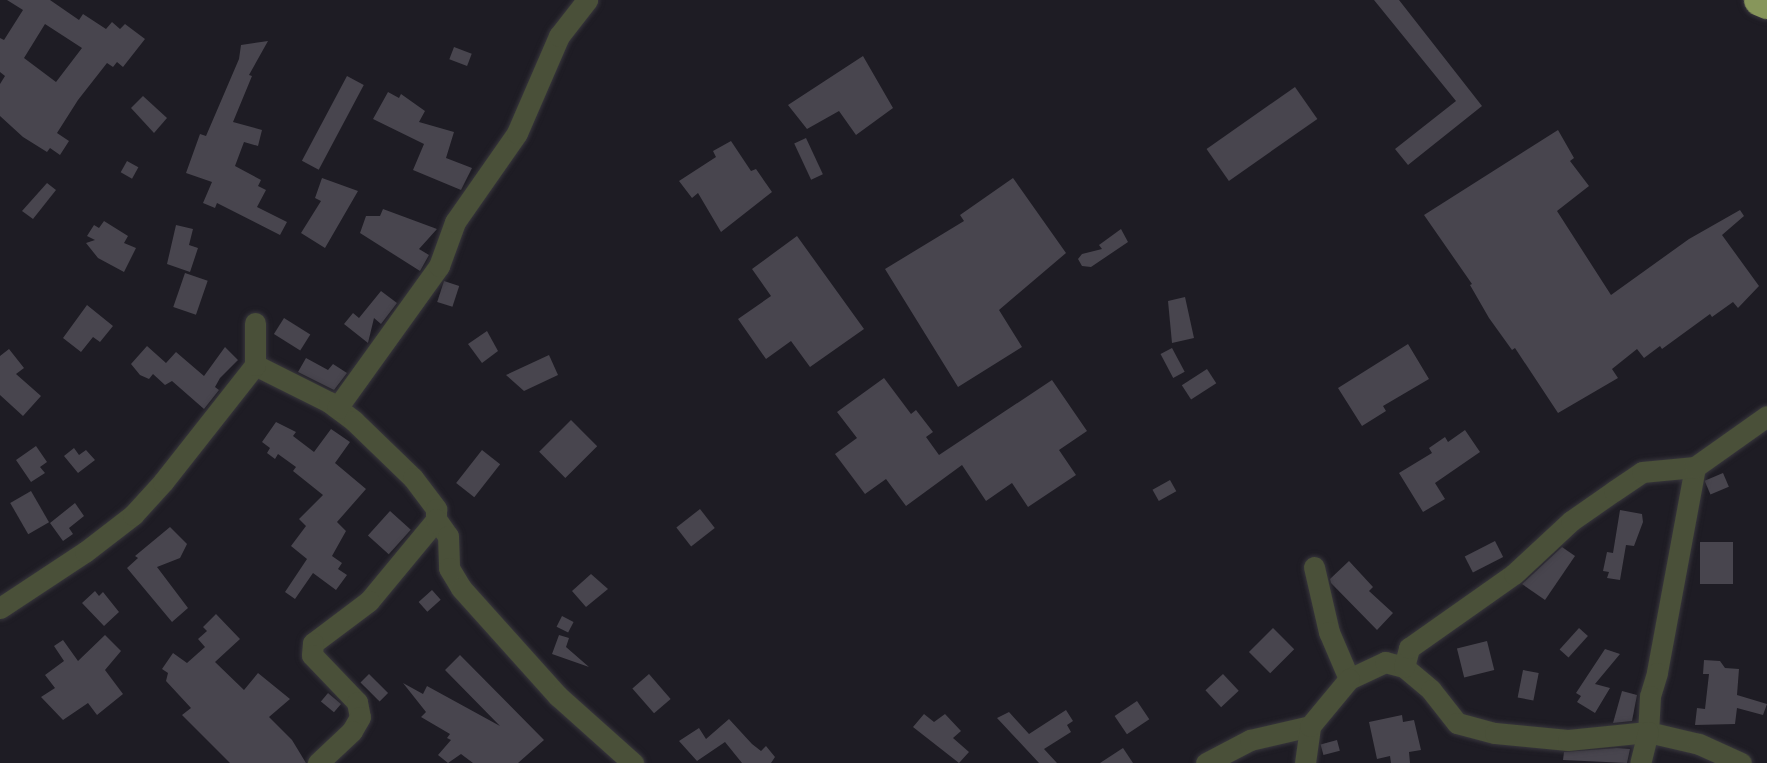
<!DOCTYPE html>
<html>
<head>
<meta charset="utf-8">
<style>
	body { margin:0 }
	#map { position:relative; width:1767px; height:763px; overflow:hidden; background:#1e1c24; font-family:Signika,sans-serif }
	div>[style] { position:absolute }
	.building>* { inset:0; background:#48454e; transform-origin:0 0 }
	.roads { filter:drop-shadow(0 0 2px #38363d) drop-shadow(0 0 2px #38363d) }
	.minor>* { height:21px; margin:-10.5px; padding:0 10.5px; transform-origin:10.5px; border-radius:10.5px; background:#4a5039 }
	.highway>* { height:32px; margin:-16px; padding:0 16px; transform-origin:16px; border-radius:16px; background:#87965b }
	span { translate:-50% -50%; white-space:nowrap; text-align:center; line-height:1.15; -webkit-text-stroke:4.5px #15131a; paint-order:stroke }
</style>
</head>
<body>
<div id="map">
	<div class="building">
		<i style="clip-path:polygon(evenodd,7px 0,50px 0,79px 20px,83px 14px,106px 29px,112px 22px,120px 29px,125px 24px,145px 39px,123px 67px,117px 62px,113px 67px,107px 63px,78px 100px,57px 133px,69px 141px,60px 155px,50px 148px,47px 152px,23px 137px,0 116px,0 84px,5px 76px,0 72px,0 38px,4px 40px,23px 10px,7px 0,45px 24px,82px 48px,56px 82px,24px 58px,45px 24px)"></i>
		<i style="clip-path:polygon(1374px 0,1399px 0,1482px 106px,1408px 165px,1395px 149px,1456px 101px)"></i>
		<i style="clip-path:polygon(268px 41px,249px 75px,252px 76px,233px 122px,262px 130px,258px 146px,244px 142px,235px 166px,261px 180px,258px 186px,266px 190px,257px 207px,287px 222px,280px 235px,217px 203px,215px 208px,203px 203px,212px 182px,186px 173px,200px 134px,206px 136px,239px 59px,241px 45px)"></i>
		<i style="left:454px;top:47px;width:19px;height:13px;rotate:21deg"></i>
		<i style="clip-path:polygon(863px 56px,893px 108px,856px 135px,839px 111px,807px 129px,788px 105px)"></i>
		<i style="left:347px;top:76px;width:19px;height:96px;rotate:28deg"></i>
		<i style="left:1295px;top:87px;width:39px;height:108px;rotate:55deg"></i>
		<i style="clip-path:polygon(388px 92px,399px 98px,401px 94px,425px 111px,419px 122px,454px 132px,446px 158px,472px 168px,461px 190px,413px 170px,424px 144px,373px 119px)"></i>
		<i style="clip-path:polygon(143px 96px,167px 118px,154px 133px,131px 108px)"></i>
		<i style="clip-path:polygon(1558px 130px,1574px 158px,1570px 161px,1589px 186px,1557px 211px,1611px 295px,1689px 239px,1740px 210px,1744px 216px,1722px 235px,1759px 286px,1738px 308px,1733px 302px,1712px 317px,1710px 314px,1662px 349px,1660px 346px,1644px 358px,1637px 349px,1612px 369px,1618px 378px,1558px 413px,1515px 348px,1512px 350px,1489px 318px,1470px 285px,1472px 284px,1424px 215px)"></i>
		<i style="left:806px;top:138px;width:40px;height:13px;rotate:65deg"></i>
		<i style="clip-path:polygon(731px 141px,751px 171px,756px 169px,772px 192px,721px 232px,698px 193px,692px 198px,679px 181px,716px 157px,713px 151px)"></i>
		<i style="left:127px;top:161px;width:13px;height:13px;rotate:29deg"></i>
		<i style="clip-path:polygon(322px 178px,358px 191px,325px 248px,301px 233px,321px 201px,315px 198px)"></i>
		<i style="clip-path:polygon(1013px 178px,1066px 253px,999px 310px,1022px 347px,958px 387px,885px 269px,964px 221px,960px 215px)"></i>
		<i style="clip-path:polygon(47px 183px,56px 190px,33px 219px,22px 211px)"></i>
		<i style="clip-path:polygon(383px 209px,437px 229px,419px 249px,429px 255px,420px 271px,360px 233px,366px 216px,380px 216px)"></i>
		<i style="clip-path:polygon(104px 221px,128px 236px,124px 243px,136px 248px,124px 272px,98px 258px,86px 243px,95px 240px,87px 236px,94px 225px,99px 228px)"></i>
		<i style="clip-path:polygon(176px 225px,193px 229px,189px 245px,198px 248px,190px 272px,167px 264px)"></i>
		<i style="clip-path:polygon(1121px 229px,1128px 242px,1091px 267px,1082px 266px,1078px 259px,1082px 254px,1102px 249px,1099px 245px)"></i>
		<i style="clip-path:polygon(797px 236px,864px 329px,810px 367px,791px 341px,766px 359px,738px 319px,771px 296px,752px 269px)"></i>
		<i style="left:185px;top:273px;width:24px;height:36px;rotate:19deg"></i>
		<i style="left:444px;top:281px;width:16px;height:22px;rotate:18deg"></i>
		<i style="clip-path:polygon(381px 291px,397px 303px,381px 324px,374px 318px,368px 343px,344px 324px,353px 313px,359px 318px)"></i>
		<i style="clip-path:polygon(1185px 297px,1194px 338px,1172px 343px,1168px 301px)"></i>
		<i style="clip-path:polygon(87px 305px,113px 326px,100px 342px,93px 337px,81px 352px,63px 338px)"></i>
		<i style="left:284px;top:318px;width:31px;height:19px;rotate:32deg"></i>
		<i style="clip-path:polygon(487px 331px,498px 351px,482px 363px,468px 344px)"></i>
		<i style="clip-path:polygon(1408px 344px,1429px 379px,1383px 406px,1386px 411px,1362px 426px,1338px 388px)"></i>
		<i style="clip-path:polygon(147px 346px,166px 363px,176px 352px,204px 376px,225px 347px,238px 360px,220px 378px,215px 387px,219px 390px,204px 409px,172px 381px,165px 385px,153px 374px,149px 379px,140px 375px,131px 364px)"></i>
		<i style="left:1172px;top:348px;width:27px;height:13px;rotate:62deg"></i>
		<i style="clip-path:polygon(9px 349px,24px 368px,16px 374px,41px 396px,23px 416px,0 395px,0 356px)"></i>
		<i style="clip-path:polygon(549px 355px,558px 375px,524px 391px,506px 375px)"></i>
		<i style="clip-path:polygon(306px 358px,328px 370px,333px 364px,347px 373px,334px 390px,298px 372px)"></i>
		<i style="left:1207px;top:369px;width:17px;height:30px;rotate:57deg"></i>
		<i style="clip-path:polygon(884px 378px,911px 414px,916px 410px,933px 432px,926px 437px,939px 455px,1052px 380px,1087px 431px,1059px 450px,1076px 475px,1028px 507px,1012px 483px,986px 501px,962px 465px,906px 506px,886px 479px,865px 494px,835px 454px,857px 438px,837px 412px)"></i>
		<i style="left:571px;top:420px;width:37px;height:45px;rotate:45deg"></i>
		<i style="clip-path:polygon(276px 422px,296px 432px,293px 436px,314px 452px,331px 429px,350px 442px,335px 463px,366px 489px,337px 522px,346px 531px,332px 556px,342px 563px,338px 569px,347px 575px,336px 590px,313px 573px,295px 599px,285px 592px,307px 559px,291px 546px,306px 526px,299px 519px,323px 495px,293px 471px,296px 467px,278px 454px,275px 459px,267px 453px,270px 448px,262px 442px)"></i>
		<i style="clip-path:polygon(1465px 430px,1480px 452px,1435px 483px,1445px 499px,1423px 512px,1399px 473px,1432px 453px,1429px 448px,1445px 437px,1448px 442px)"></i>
		<i style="clip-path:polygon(36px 446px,47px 462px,40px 467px,45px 473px,31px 482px,16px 460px)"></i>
		<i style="clip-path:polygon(74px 448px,79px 455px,86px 450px,95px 460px,78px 473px,64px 456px)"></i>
		<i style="left:482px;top:450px;width:23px;height:42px;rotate:38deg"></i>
		<i style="left:1723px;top:473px;width:15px;height:20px;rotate:67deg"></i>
		<i style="left:1170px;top:480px;width:13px;height:20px;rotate:61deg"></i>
		<i style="left:31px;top:491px;width:36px;height:24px;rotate:60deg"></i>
		<i style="clip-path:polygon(75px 503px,84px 516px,69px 528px,73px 534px,63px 541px,50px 523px)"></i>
		<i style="left:700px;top:509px;width:24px;height:30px;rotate:52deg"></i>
		<i style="clip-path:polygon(1620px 510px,1642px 514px,1643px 522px,1634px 546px,1626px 545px,1620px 580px,1607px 578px,1609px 572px,1603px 571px,1607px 552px,1613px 553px)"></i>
		<i style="left:390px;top:511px;width:28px;height:33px;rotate:42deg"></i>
		<i style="clip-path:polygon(170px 527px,187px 544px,180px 558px,157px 567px,188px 608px,172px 622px,127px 568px,138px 558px,135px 556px)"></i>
		<i style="left:1495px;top:541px;width:18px;height:34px;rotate:63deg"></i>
		<i style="left:1700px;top:542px;width:33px;height:42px"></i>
		<i style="clip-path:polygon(1562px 547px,1575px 556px,1545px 600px,1522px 584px)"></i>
		<i style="clip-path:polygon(1349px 561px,1373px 587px,1369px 591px,1393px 613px,1377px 630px,1331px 583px,1330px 579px)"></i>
		<i style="clip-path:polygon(591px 574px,608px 589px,586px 607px,572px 591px)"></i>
		<i style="left:432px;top:590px;width:13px;height:18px;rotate:48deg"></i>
		<i style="clip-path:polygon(95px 591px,99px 596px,103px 592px,119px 612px,104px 626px,82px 603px)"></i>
		<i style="clip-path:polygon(216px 614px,240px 639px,215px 662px,244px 690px,258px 673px,290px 699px,269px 717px,292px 740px,306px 763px,230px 763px,182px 715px,191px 708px,166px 681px,168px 673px,162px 669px,173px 653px,187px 663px,205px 647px,198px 639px,207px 631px,203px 627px)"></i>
		<i style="left:562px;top:616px;width:13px;height:12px;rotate:27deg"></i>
		<i style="left:1273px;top:628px;width:30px;height:34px;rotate:45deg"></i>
		<i style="left:1579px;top:628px;width:12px;height:29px;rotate:42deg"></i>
		<i style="clip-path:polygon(105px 635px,121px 651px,105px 670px,123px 694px,97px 715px,88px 703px,63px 720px,41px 697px,55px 688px,45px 675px,64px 661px,54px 646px,63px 640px,78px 661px)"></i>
		<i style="clip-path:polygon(559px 635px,569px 638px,566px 647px,589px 667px,552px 654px)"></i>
		<i style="left:1487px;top:641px;width:30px;height:31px;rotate:76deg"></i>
		<i style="clip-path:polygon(1605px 649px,1620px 654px,1595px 684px,1610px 688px,1595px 713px,1577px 702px,1581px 696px,1576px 693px)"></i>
		<i style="clip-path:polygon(460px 655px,544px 740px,518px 763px,473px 763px,461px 754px,448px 763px,438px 755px,451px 740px,447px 738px,450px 734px,421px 717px,426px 712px,403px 683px,423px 694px,427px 686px,500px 726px,445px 670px)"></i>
		<i style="clip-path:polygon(1704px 660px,1720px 661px,1725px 668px,1739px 669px,1737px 695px,1767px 704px,1763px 715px,1737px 708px,1735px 724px,1695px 725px,1697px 708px,1705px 709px,1709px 674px,1703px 674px)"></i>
		<i style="left:1523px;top:670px;width:16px;height:28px;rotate:11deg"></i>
		<i style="left:369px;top:674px;width:27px;height:12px;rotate:45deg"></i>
		<i style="left:649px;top:674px;width:33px;height:22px;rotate:49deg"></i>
		<i style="left:1223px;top:674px;width:23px;height:24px;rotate:47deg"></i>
		<i style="clip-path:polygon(1622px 691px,1637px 695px,1632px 721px,1613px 723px)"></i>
		<i style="left:328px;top:693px;width:17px;height:11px;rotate:40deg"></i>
		<i style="left:1137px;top:701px;width:22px;height:27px;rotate:56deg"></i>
		<i style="clip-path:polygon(1066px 710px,1073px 721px,1067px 725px,1071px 732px,1044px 749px,1057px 763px,1039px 763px,997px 718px,1009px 712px,1029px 734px)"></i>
		<i style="clip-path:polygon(924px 714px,934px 722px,945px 714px,961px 731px,953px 738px,969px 752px,959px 763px,913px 727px)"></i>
		<i style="clip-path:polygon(1402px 715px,1403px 722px,1414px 720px,1421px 750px,1409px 752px,1410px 763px,1391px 763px,1390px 756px,1377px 759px,1369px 722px)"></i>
		<i style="clip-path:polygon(729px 719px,752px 744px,761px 751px,766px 746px,775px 757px,771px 763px,742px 763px,725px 742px,697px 761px,679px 741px,699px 728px,706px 739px)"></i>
		<i style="left:1337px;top:740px;width:11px;height:17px;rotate:75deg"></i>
		<i style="clip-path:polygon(1123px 748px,1133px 763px,1100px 763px)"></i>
		<i style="clip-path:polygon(1617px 748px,1630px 749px,1627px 763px,1563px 760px,1564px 752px)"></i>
	</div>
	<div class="roads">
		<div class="minor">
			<i style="left:255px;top:365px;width:83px;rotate:26.6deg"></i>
			<i style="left:329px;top:402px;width:31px;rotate:37deg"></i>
			<i style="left:354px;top:421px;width:82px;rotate:44deg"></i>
			<i style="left:413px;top:478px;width:39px;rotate:53deg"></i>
			<i style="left:436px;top:509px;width:11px;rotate:90deg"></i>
			<i style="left:436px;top:520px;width:105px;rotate:129.6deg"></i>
			<i style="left:369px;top:601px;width:70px;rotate:143.1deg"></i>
			<i style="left:313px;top:643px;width:12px;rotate:95deg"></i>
			<i style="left:312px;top:655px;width:65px;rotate:46.2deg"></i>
			<i style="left:357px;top:702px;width:15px;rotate:79deg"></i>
			<i style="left:360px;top:717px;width:16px;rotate:120deg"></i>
			<i style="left:352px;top:731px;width:47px;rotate:136.7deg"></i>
			<i style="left:337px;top:408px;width:175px;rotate:-54.3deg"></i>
			<i style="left:439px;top:266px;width:47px;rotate:-70deg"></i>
			<i style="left:455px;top:222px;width:108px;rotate:-55.1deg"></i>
			<i style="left:517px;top:133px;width:106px;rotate:-66.6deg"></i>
			<i style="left:559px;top:36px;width:46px;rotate:-52.1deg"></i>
			<i style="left:1695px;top:467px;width:209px;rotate:100.5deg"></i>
			<i style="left:1657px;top:673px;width:24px;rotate:107deg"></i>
			<i style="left:1650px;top:696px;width:36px;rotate:93deg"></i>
			<i style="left:1648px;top:732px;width:52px;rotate:13.2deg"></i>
			<i style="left:1699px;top:744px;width:46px;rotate:24.3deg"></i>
			<i style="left:436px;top:519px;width:21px;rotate:55deg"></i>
			<i style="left:448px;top:536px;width:32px;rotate:88deg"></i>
			<i style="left:449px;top:568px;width:23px;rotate:59deg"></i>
			<i style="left:461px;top:588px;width:145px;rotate:48.1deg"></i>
			<i style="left:558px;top:696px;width:101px;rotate:41.8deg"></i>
			<i style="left:1314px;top:567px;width:67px;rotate:77deg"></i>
			<i style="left:1329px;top:632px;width:51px;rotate:66.9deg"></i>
			<i style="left:1349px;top:679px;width:40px;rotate:-25deg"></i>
			<i style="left:1385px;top:662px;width:20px;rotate:15deg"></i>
			<i style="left:1404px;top:667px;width:35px;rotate:40deg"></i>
			<i style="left:1431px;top:690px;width:42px;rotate:51.8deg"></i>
			<i style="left:1457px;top:723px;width:39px;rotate:15deg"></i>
			<i style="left:1495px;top:733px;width:73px;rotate:5.5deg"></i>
			<i style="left:1568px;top:740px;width:80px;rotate:-5.7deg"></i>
			<i style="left:1648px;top:732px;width:32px;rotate:104deg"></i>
			<i style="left:0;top:608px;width:102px;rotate:-33.4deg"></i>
			<i style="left:85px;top:552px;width:61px;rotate:-37.6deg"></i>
			<i style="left:133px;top:515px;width:45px;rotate:-47.7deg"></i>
			<i style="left:163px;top:482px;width:149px;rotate:-51.8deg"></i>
			<i style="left:255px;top:365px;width:42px;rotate:-90deg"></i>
			<i style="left:1404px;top:667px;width:20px;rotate:-75deg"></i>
			<i style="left:1409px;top:648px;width:128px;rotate:-35.2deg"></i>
			<i style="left:1514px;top:574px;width:78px;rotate:-42.9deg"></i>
			<i style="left:1571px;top:521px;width:52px;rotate:-34.9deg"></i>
			<i style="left:1614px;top:491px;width:34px;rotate:-34deg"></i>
			<i style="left:1642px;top:472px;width:53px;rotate:-5.4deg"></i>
			<i style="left:1695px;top:467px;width:88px;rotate:-35.3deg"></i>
			<i style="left:1206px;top:763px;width:50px;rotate:-27.6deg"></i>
			<i style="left:1250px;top:740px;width:62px;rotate:-13.1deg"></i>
			<i style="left:1305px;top:763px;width:37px;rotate:-82deg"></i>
			<i style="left:1310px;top:726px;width:61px;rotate:-50.3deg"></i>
		</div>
		<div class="highway">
			<i style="left:1760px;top:0;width:8px;rotate:23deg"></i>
		</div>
	</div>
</div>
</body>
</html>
